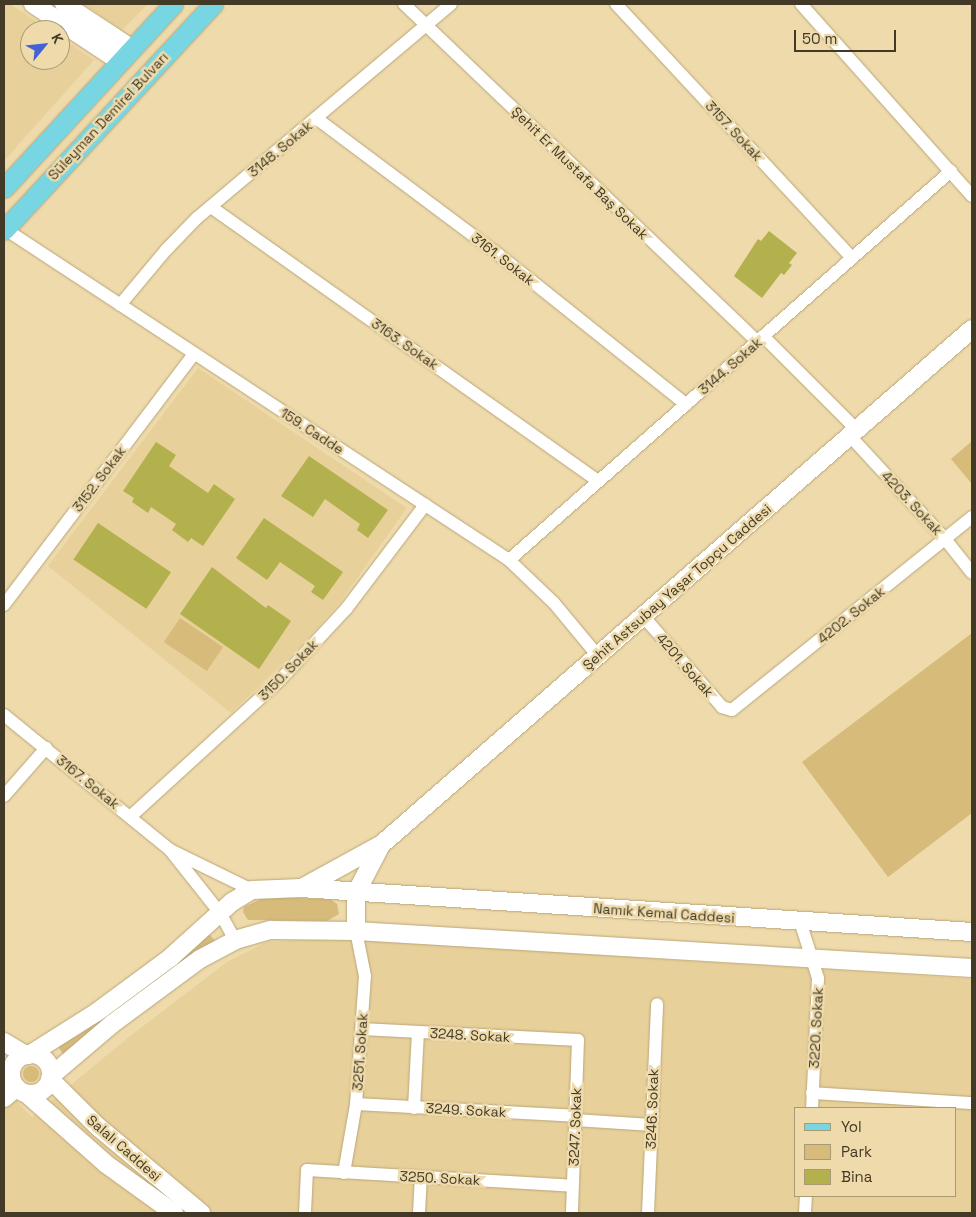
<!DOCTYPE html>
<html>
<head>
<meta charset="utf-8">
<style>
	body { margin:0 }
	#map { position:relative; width:976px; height:1217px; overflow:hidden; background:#eedaab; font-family:"Space Grotesk",sans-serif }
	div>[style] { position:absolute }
	.built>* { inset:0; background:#e8d09a }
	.green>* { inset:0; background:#d6bb7b; transform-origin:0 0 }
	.round { border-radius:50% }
	.building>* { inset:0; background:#b3b04e; transform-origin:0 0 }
	.roads { filter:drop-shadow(0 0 1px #b9a679) drop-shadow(0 0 1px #b9a679) }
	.street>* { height:12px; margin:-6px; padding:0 6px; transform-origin:6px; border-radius:6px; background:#fff }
	.secondary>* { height:18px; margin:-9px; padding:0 9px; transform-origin:9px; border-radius:9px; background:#fff }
	.secondary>.ring { margin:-9px; padding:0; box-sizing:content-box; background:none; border:18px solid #fff; border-radius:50% }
	.primary>* { height:19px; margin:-9.5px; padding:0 9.5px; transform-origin:9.5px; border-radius:9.5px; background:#77d6e1 }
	span { translate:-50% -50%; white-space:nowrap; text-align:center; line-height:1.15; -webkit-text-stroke:5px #eedaab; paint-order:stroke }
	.street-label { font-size:14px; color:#423a27 }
	.frame { position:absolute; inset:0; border:5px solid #423a27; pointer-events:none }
	.legend { position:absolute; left:794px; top:1107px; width:162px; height:90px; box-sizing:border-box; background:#eedaab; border:1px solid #a99a76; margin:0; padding:6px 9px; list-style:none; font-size:15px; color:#423a27 }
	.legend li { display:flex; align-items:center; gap:10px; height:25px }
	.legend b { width:25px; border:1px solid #a99a76 }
	.north { position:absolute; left:20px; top:20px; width:50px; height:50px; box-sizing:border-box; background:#eedaab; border:1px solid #a99a76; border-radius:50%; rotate:62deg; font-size:14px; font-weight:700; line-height:20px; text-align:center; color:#423a27 }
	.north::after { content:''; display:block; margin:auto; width:18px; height:22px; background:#4163d6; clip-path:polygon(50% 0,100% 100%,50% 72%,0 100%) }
	.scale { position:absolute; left:794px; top:30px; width:102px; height:22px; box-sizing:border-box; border:2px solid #423a27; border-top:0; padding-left:6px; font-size:15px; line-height:18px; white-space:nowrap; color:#423a27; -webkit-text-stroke:4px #eedaab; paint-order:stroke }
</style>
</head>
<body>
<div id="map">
	<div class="built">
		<i style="clip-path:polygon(4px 4px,10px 4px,49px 30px,30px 30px,30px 60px,60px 60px,60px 37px,94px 60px,4px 161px)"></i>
		<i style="clip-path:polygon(84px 4px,148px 4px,122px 30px)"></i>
		<i style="clip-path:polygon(198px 368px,407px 508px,338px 605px,301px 646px,231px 713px,48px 566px)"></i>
		<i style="clip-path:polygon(evenodd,332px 938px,972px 979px,972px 1213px,4px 1213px,4px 1089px,32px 1117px,129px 1037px,227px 962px,266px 942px,332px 938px,795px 1108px,955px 1108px,955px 1196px,795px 1196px,795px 1108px)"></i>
	</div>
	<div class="green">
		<i style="clip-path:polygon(972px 441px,972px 484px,951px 459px)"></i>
		<i style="left:180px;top:618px;width:52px;height:29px;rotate:34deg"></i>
		<i style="clip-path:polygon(972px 633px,972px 813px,888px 877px,802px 762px)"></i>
		<i style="clip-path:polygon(265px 897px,330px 899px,337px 904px,339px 914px,327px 921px,248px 920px,243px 912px,244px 907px)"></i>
		<i style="clip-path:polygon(209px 934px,216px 942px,65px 1057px,57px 1045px)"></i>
		<i class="round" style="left:23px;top:1066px;width:16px;height:16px"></i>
	</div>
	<div class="building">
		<i style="clip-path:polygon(769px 231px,797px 253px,789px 263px,792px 265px,784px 275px,781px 273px,762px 298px,734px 276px,758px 239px,761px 241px)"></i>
		<i style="clip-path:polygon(156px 442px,176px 455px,169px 466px,208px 493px,214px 484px,235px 499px,203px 546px,191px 538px,188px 542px,172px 530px,176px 524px,151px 507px,148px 513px,132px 502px,134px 498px,123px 491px)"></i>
		<i style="clip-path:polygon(309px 456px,388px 510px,368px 538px,357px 530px,360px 524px,325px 499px,313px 517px,281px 496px)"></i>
		<i style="clip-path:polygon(264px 518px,343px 572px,323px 600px,311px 592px,315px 586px,280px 562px,267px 580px,236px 558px)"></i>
		<i style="left:98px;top:523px;width:88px;height:44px;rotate:34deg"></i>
		<i style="clip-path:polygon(212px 567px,266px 608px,268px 605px,291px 621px,259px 669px,180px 614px)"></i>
	</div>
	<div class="roads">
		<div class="street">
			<i style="left:404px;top:4px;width:488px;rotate:43.7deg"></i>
			<i style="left:616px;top:4px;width:347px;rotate:47.1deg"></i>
			<i style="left:801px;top:4px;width:257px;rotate:48.3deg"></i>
			<i style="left:316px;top:118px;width:222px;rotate:36.8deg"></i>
			<i style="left:494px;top:251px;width:246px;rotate:38.6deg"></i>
			<i style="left:211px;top:207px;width:474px;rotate:35.3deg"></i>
			<i style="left:5px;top:229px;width:603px;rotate:33.29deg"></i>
			<i style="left:509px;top:560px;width:62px;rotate:43.7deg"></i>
			<i style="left:554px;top:603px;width:69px;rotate:50.3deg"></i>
			<i style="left:120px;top:305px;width:72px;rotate:-50.1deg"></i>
			<i style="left:166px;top:250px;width:45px;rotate:-45.9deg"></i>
			<i style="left:197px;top:218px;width:332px;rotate:-40.1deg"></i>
			<i style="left:763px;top:336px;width:133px;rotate:45deg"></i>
			<i style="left:850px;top:436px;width:140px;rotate:47.3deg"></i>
			<i style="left:945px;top:539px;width:43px;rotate:51.5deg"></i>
			<i style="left:509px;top:560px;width:589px;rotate:-41.35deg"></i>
			<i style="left:4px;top:605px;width:315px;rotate:-52.9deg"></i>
			<i style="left:643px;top:616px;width:121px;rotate:49deg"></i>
			<i style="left:722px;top:707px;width:10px;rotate:17deg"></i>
			<i style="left:732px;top:710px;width:308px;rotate:-38.8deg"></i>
			<i style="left:4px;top:715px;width:214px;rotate:39.1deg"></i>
			<i style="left:4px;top:796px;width:64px;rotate:-48.8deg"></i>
			<i style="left:130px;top:817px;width:205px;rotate:-42.4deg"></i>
			<i style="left:281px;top:679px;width:96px;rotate:-47.1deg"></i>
			<i style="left:346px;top:609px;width:131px;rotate:-52.8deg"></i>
			<i style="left:800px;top:921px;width:60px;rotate:72.5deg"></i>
			<i style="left:818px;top:978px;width:130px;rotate:92.6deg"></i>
			<i style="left:235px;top:940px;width:31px;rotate:-119deg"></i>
			<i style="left:220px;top:913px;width:80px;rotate:-128.4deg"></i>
			<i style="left:170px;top:850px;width:91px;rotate:26deg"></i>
			<i style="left:362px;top:1029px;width:216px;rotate:2.9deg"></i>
			<i style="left:578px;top:1040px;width:173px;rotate:92deg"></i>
			<i style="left:812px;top:1093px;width:160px;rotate:3.6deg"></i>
			<i style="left:356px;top:1104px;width:219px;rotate:3.1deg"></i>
			<i style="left:414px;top:1108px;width:76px;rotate:-87deg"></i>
			<i style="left:575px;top:1120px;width:77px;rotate:3.7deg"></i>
			<i style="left:344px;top:1173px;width:70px;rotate:-80.1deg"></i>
			<i style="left:356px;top:1104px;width:128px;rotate:-86deg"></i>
			<i style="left:365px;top:976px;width:46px;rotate:-101.3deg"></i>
			<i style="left:305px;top:1213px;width:43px;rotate:-87.3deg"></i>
			<i style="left:307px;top:1170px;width:266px;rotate:3.4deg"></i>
			<i style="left:419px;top:1213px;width:36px;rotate:-87deg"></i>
			<i style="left:648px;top:1213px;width:209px;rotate:-87.5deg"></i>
			<i style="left:805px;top:1213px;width:17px;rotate:-87deg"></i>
		</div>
		<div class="secondary">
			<i style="left:33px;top:4px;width:103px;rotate:33.5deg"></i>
			<i style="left:64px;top:4px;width:80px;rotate:33.3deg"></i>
			<i style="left:302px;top:888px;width:91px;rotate:-28.8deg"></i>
			<i style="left:382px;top:844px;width:783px;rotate:-41.12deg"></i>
			<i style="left:356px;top:931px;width:38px;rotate:-90deg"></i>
			<i style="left:356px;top:893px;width:52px;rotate:-62.4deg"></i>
			<i style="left:4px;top:1042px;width:26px;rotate:31deg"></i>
			<i class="ring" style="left:11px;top:1054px;width:22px;height:22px"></i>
			<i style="left:29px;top:1055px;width:80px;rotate:-32.3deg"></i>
			<i style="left:97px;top:1012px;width:91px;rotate:-36.5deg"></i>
			<i style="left:170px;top:958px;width:84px;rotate:-42.1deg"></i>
			<i style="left:232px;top:902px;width:23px;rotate:-31deg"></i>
			<i style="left:252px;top:890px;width:49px;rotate:-2.3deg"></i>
			<i style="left:301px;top:888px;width:672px;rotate:3.75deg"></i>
			<i style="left:51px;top:1076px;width:80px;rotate:-40.4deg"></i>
			<i style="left:112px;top:1024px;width:109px;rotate:-36.5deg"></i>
			<i style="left:200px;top:959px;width:40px;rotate:-28deg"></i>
			<i style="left:235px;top:940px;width:37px;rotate:-16deg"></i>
			<i style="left:271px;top:930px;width:85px;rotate:0.7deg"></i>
			<i style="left:356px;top:931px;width:617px;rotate:3.44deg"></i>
			<i style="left:50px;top:1079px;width:66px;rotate:45deg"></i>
			<i style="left:97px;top:1126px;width:136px;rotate:39.9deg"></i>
			<i style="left:27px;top:1094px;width:106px;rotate:41.5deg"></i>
			<i style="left:106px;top:1164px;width:84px;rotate:35.8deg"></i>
			<i style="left:4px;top:1098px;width:16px;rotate:-40deg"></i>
		</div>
		<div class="primary">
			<i style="left:4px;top:188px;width:250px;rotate:-47.4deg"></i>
			<i style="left:4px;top:230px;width:308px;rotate:-47.2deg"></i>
		</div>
	</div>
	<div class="street-label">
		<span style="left:108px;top:116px;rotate:-47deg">Süleyman Demirel Bulvarı</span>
		<span style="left:734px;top:131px;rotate:47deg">3157. Sokak</span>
		<span style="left:280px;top:149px;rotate:-40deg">3148. Sokak</span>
		<span style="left:580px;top:173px;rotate:44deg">Şehit Er Mustafa Baş Sokak</span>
		<span style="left:503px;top:259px;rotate:38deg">3161. Sokak</span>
		<span style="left:405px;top:344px;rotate:35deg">3163. Sokak</span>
		<span style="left:730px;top:366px;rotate:-41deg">3144. Sokak</span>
		<span style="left:312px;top:431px;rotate:33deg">159. Cadde</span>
		<span style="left:99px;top:479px;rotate:-53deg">3152. Sokak</span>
		<span style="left:912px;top:503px;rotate:47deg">4203. Sokak</span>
		<span style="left:677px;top:587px;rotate:-41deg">Şehit Astsubay Yaşar Topçu Caddesi</span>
		<span style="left:851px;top:615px;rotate:-39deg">4202. Sokak</span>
		<span style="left:685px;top:665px;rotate:49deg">4201. Sokak</span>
		<span style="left:288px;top:670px;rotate:-46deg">3150. Sokak</span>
		<span style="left:88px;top:782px;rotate:39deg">3167. Sokak</span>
		<span style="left:664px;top:913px;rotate:4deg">Namık Kemal Caddesi</span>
		<span style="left:816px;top:1028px;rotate:-87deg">3220. Sokak</span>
		<span style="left:470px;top:1035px;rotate:3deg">3248. Sokak</span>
		<span style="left:360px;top:1052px;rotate:-86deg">3251. Sokak</span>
		<span style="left:652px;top:1109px;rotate:-88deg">3246. Sokak</span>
		<span style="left:466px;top:1110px;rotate:3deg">3249. Sokak</span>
		<span style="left:575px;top:1127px;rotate:-88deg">3247. Sokak</span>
		<span style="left:124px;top:1148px;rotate:41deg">Salalı Caddesi</span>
		<span style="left:440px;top:1178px;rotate:3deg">3250. Sokak</span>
	</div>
	<div class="frame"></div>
	<ul class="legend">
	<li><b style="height:6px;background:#77d6e1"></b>Yol</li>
	<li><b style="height:14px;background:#d6bb7b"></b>Park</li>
	<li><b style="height:14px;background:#b3b04e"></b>Bina</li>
	</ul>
	<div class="north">K</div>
	<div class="scale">50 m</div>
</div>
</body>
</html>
